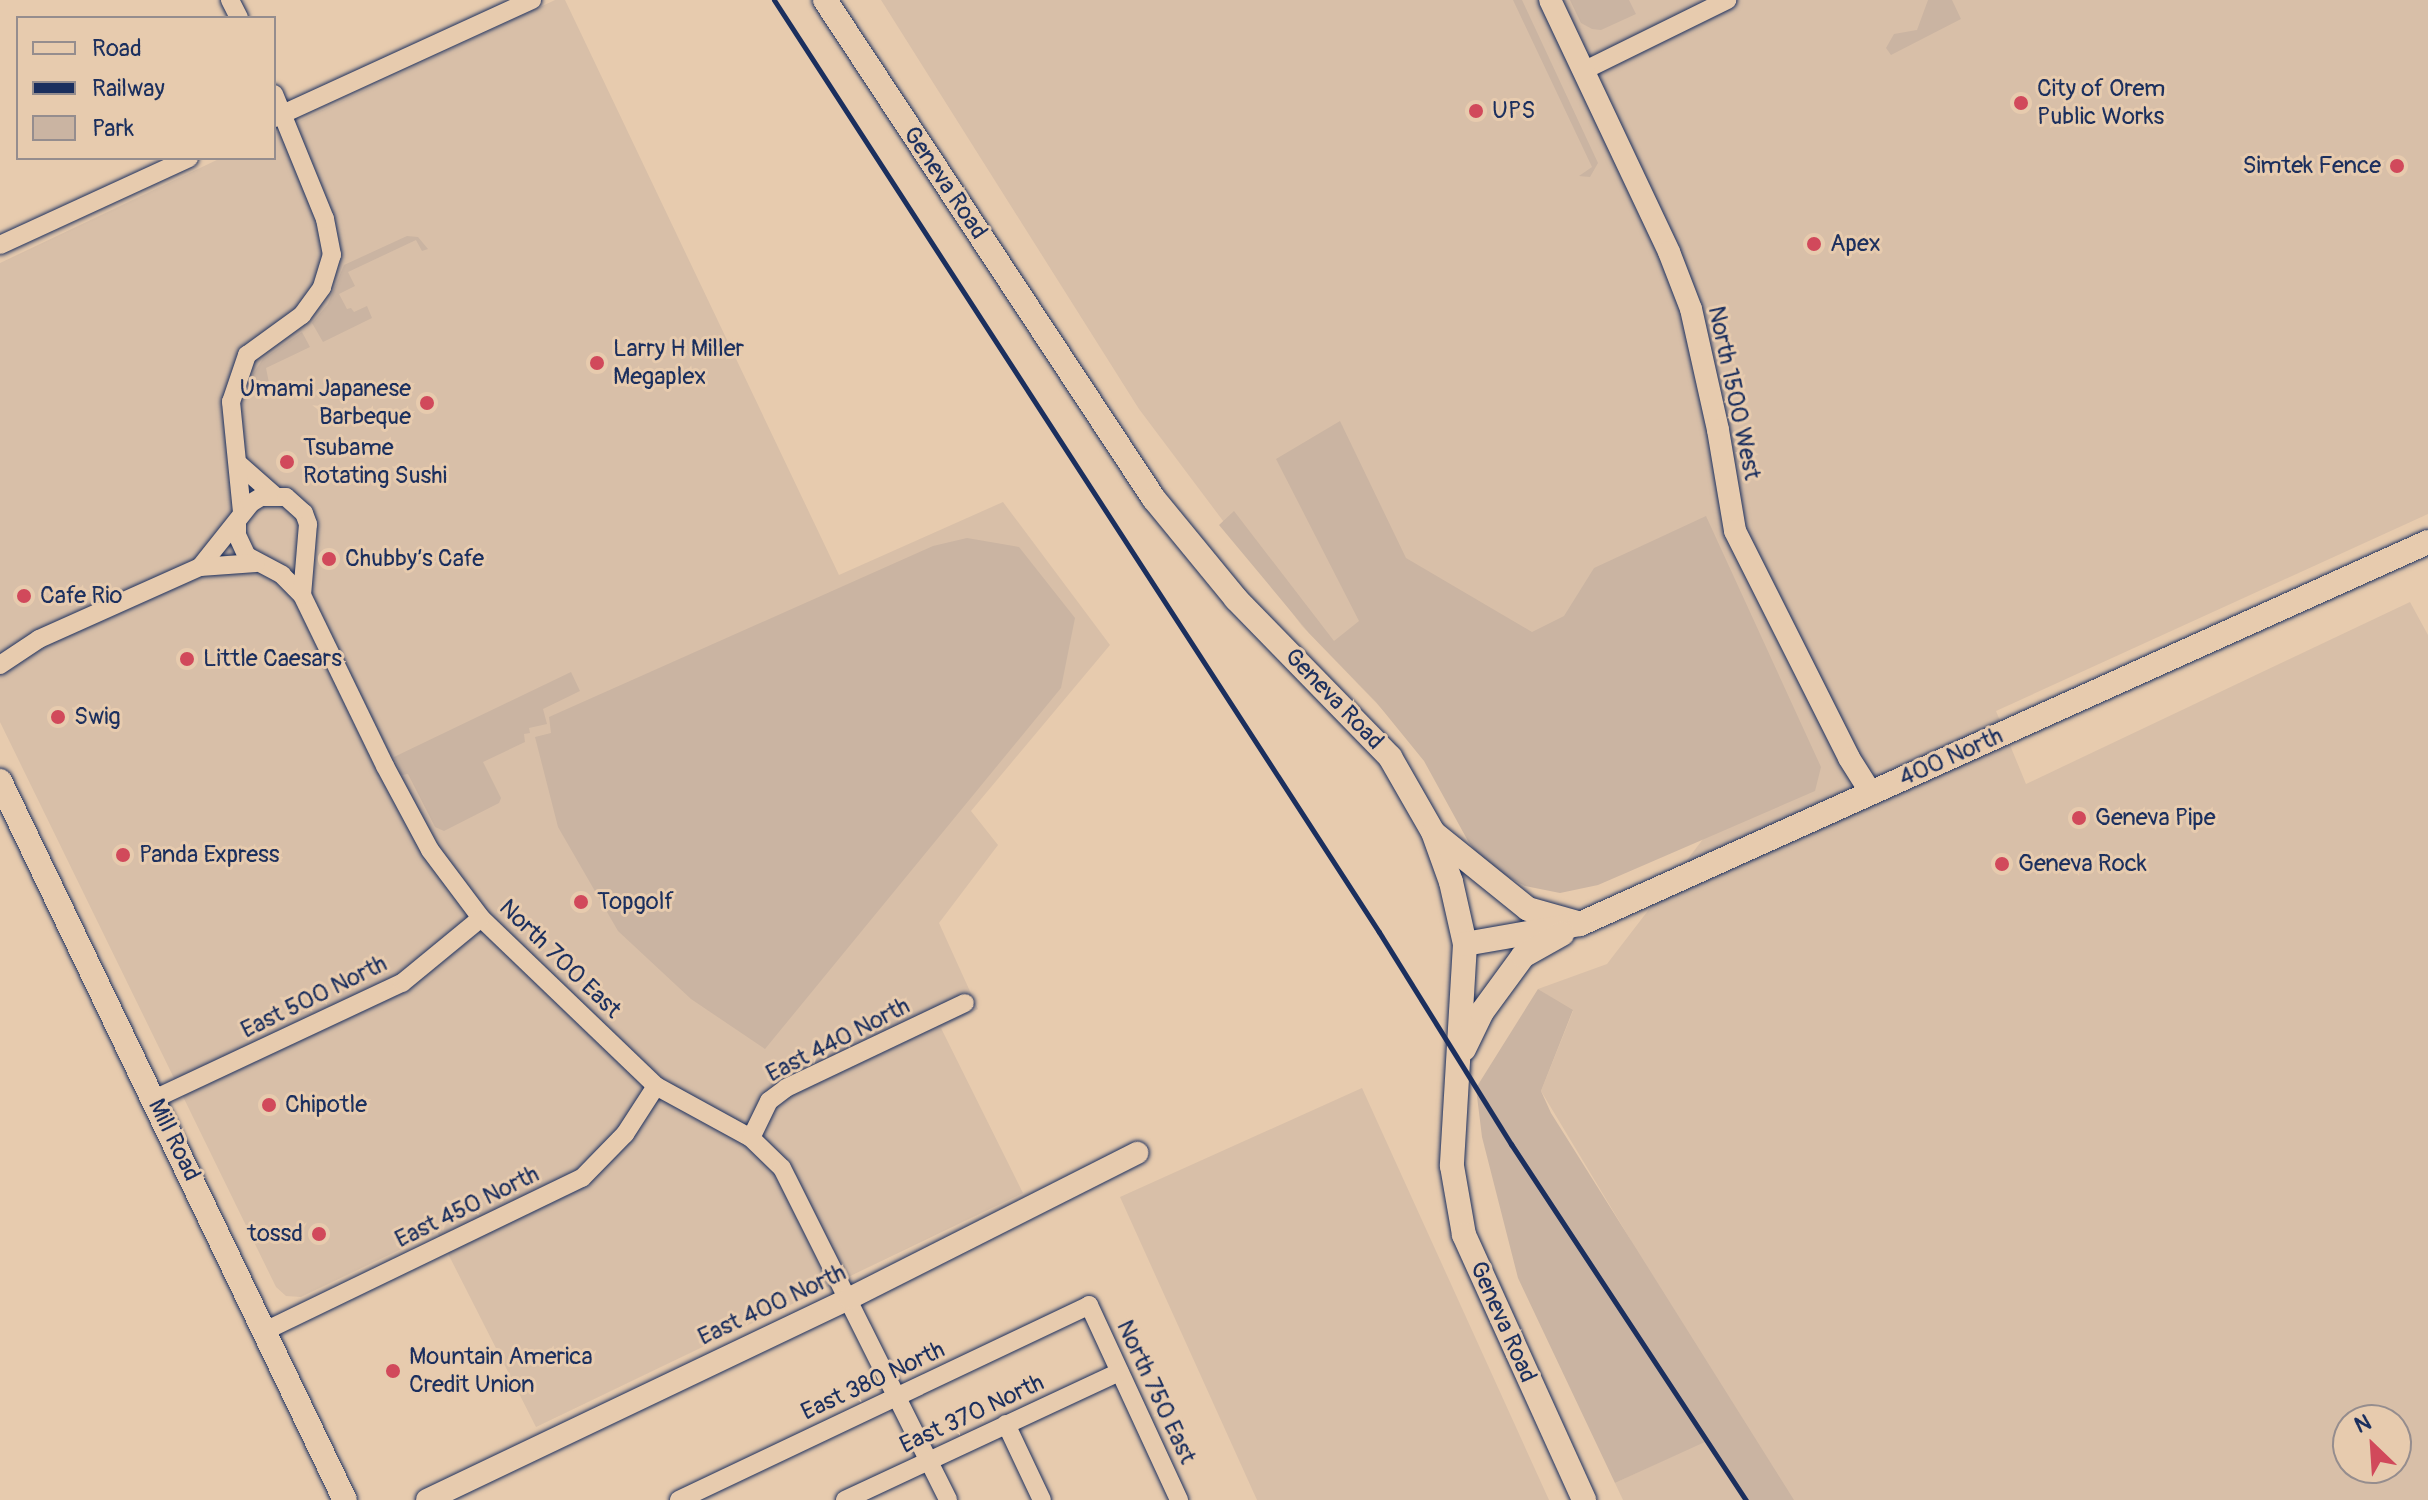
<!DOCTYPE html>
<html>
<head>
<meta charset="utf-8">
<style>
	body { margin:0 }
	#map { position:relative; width:2428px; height:1500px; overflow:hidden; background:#e7cbae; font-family:Pangolin,sans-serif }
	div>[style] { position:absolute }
	.built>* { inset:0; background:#d8bfa8 }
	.green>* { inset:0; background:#cab4a2 }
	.roads { filter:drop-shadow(0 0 2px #1b2f5e) drop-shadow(0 0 2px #1b2f5e) }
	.minor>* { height:18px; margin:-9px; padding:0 9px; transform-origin:9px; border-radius:9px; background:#e7cbae }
	.tertiary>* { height:22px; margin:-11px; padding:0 11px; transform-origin:11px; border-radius:11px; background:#e7cbae }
	.secondary>* { height:24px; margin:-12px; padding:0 12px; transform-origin:12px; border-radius:12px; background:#e7cbae }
	.rail>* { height:5px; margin:-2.5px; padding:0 2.5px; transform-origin:2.5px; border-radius:2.5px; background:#1b2f5e }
	.dots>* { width:22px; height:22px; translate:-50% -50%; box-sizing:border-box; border:4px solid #e7cbae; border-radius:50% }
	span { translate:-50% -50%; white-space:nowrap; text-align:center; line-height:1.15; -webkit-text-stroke:6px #e7cbae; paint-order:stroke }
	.poi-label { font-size:24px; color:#1b2f5e }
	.left { translate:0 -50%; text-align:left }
	.right { translate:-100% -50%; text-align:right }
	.street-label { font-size:24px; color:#1b2f5e }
	.legend { position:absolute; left:16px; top:16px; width:260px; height:144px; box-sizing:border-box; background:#e7cbae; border:2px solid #958d8e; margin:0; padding:10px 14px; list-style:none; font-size:24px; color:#1b2f5e }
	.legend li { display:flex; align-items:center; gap:16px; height:40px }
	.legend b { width:40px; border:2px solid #958d8e }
	.north { position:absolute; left:2332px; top:1404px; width:80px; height:80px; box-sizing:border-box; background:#e7cbae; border:2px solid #958d8e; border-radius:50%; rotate:335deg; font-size:22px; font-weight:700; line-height:32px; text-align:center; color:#1b2f5e }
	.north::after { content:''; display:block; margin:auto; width:28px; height:36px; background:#d1495b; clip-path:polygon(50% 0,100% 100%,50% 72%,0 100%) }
</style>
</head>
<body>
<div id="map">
	<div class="built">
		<i style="clip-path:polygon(555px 0,565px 0,839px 575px,1003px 502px,1110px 645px,971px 811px,998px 845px,939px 923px,978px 1009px,941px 1028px,1023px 1193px,536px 1427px,437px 1232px,301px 1297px,286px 1296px,276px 1287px,0 722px,0 263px,221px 158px,274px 158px,274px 133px)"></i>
		<i style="clip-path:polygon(evenodd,881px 0,2428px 0,2428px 514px,1996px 711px,2026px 784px,2410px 602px,2428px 635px,2428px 1500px,1623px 1500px,1615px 1483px,1707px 1440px,1630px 1239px,1541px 1091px,1573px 1011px,1538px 989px,1607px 964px,1740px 791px,1409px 737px,1302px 626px,1139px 409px,881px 0,2348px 1420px,2396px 1420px,2396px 1468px,2348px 1468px,2348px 1420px)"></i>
		<i style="clip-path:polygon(1362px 1088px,1549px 1500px,1550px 1500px,1257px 1500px,1120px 1197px)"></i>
	</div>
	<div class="green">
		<i style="clip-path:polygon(1513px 0,1522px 0,1598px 163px,1590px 177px,1579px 176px,1592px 167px)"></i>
		<i style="clip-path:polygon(1570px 0,1629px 0,1636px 14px,1601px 30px,1592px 29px,1581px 23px)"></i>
		<i style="clip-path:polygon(1928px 0,1952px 0,1961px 19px,1891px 55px,1886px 48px,1894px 34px,1917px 30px)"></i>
		<i style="clip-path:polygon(407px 236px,418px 237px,428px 249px,422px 251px,416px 240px,348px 272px,355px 286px,339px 294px,347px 309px,351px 308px,354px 312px,367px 306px,372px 318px,323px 342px,312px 323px,328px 304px,344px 265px)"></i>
		<i style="clip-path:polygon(302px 332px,310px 347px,266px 368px,269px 383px,258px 386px,253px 383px,253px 374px,263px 359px)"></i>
		<i style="clip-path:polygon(1340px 421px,1406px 558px,1532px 632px,1564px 616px,1594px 568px,1706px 516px,1821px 767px,1815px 791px,1598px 885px,1560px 893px,1525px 886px,1486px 865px,1468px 841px,1424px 761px,1376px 702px,1309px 633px,1219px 525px,1234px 511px,1334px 641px,1359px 621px,1276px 459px)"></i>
		<i style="clip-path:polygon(967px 538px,1019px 547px,1075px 618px,1061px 688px,765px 1049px,691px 999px,618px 931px,558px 827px,535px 737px,551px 733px,549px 717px,933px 546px)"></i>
		<i style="clip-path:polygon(571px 672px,580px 691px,543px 709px,547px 724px,529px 728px,530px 733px,524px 734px,525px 742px,483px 762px,501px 798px,499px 803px,444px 831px,435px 827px,408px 774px,402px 775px,394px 757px)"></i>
		<i style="clip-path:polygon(1538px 989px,1573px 1010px,1541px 1091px,1551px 1113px,1794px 1500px,1746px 1500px,1707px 1441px,1615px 1483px,1518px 1278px,1482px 1137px,1476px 1088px)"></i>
	</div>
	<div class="roads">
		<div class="minor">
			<i style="left:230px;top:0;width:20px;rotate:63deg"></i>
			<i style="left:1583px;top:71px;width:161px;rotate:-26.2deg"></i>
			<i style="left:274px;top:118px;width:284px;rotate:-24.6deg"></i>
			<i style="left:0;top:245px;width:208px;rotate:-24.7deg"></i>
			<i style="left:240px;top:465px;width:45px;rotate:41.4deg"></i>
			<i style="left:242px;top:512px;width:111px;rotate:-95.7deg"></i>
			<i style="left:231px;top:402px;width:50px;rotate:-71.2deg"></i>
			<i style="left:247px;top:355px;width:68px;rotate:-36deg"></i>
			<i style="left:302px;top:315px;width:34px;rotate:-54deg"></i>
			<i style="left:322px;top:287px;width:34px;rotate:-73deg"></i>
			<i style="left:332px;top:255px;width:37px;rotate:-101deg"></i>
			<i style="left:325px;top:219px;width:135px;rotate:-112.2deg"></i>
			<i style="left:237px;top:523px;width:12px;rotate:90deg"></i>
			<i style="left:237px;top:535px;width:23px;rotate:65deg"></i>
			<i style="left:247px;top:556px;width:40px;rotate:28deg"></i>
			<i style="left:282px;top:575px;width:28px;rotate:45deg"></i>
			<i style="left:302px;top:595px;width:190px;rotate:64.1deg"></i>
			<i style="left:385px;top:766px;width:95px;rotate:61.8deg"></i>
			<i style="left:430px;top:850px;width:85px;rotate:53.1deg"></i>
			<i style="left:481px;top:918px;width:243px;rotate:43.8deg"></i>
			<i style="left:656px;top:1086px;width:108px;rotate:28.7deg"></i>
			<i style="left:751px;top:1138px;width:43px;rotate:44.1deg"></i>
			<i style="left:782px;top:1168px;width:371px;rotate:63.4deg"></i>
			<i style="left:200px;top:567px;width:82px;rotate:-51.4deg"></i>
			<i style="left:251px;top:503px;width:12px;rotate:-31deg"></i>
			<i style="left:261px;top:497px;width:25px"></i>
			<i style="left:286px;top:497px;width:24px;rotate:42deg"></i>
			<i style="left:304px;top:513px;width:12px;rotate:70deg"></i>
			<i style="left:308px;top:524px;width:71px;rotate:94.8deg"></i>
			<i style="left:0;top:665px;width:47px;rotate:-33.7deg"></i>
			<i style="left:39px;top:639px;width:176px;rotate:-24.1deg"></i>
			<i style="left:200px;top:567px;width:56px;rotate:-4.1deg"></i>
			<i style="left:154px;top:1099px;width:274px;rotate:-25.1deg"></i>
			<i style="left:402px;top:983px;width:102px;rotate:-39.4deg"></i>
			<i style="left:751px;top:1138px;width:41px;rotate:-64.1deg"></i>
			<i style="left:769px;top:1101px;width:21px;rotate:-37deg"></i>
			<i style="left:786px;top:1088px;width:198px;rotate:-25.4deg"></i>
			<i style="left:265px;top:1331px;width:352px;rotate:-25.8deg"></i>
			<i style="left:582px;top:1178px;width:62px;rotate:-45.7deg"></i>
			<i style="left:625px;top:1134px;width:57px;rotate:-57.1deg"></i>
			<i style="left:1006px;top:1424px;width:84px;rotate:64.7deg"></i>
			<i style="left:679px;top:1500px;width:454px;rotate:-25.4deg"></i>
			<i style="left:1089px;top:1305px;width:215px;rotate:65.2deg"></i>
			<i style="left:845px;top:1500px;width:303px;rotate:-25deg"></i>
		</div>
		<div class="tertiary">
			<i style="left:1550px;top:0;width:279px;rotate:64.7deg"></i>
			<i style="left:1669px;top:252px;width:61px;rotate:68.9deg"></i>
			<i style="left:1691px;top:309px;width:124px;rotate:77.4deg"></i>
			<i style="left:1718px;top:430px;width:102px;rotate:80.4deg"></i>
			<i style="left:1735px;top:531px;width:254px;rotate:63.3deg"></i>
			<i style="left:1849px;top:758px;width:41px;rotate:57.8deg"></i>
			<i style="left:427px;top:1500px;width:469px;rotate:-25.5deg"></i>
			<i style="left:850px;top:1298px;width:322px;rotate:-26.8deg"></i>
		</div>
		<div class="secondary">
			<i style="left:825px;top:0;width:598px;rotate:56.6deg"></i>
			<i style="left:1154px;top:499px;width:129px;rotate:50.6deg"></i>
			<i style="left:1236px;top:599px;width:221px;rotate:45.7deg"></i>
			<i style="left:1390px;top:757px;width:86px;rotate:60.2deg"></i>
			<i style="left:1433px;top:832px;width:53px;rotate:70.2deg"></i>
			<i style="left:1451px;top:882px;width:64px;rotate:77.3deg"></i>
			<i style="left:1465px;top:944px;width:222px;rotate:93.4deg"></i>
			<i style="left:1452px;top:1166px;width:70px;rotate:80.1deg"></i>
			<i style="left:1464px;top:1235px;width:291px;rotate:65.6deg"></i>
			<i style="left:0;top:781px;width:797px;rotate:64.37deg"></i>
			<i style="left:1435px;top:834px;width:119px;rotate:38.9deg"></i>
			<i style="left:1528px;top:909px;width:48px;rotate:15.8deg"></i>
			<i style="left:1465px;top:944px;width:117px;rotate:-9.9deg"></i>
			<i style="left:1580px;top:924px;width:930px;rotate:-24.25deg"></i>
			<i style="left:1464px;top:1049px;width:41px;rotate:-64.1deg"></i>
			<i style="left:1482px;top:1012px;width:69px;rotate:-53.8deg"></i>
			<i style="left:1523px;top:956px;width:45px;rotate:-29.4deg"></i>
		</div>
	</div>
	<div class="rail">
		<i style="left:774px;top:0;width:1111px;rotate:57.01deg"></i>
		<i style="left:1379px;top:932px;width:250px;rotate:58.1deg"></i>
		<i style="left:1511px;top:1144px;width:427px;rotate:56.6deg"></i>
	</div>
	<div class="dots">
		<i style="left:2021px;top:103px;background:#d1495b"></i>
		<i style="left:1476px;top:111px;background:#d1495b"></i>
		<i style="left:2397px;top:166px;background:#d1495b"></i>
		<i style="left:1814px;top:244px;background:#d1495b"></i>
		<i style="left:597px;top:363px;background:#d1495b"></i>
		<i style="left:427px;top:403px;background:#d1495b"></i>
		<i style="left:287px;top:462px;background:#d1495b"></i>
		<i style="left:329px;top:559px;background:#d1495b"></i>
		<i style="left:24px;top:596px;background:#d1495b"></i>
		<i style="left:187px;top:659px;background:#d1495b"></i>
		<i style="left:58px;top:717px;background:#d1495b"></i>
		<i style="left:2079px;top:818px;background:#d1495b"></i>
		<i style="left:123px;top:855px;background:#d1495b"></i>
		<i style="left:2002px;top:864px;background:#d1495b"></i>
		<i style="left:581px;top:902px;background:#d1495b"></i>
		<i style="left:269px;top:1105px;background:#d1495b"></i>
		<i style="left:319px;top:1234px;background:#d1495b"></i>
		<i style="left:393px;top:1371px;background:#d1495b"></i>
	</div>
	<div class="poi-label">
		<span class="left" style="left:2037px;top:103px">City of Orem<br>Public Works</span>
		<span class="left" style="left:1492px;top:111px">UPS</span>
		<span class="right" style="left:2381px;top:166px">Simtek Fence</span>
		<span class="left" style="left:1830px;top:244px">Apex</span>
		<span class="left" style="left:613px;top:363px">Larry H Miller<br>Megaplex</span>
		<span class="right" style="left:411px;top:403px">Umami Japanese<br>Barbeque</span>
		<span class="left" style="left:303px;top:462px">Tsubame<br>Rotating Sushi</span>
		<span class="left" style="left:345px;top:559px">Chubby’s Cafe</span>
		<span class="left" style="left:40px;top:596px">Cafe Rio</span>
		<span class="left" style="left:203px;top:659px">Little Caesars</span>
		<span class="left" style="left:74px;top:717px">Swig</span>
		<span class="left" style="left:2095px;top:818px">Geneva Pipe</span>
		<span class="left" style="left:139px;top:855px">Panda Express</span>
		<span class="left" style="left:2018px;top:864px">Geneva Rock</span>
		<span class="left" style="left:597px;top:902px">Topgolf</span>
		<span class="left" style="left:285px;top:1105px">Chipotle</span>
		<span class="right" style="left:303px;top:1234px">tossd</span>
		<span class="left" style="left:409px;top:1371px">Mountain America<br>Credit Union</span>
	</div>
	<div class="street-label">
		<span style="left:945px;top:183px;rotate:56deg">Geneva Road</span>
		<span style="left:1734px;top:393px;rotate:78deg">North 1500 West</span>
		<span style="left:1334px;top:699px;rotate:46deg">Geneva Road</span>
		<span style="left:1951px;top:757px;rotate:-24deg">400 North</span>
		<span style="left:560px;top:959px;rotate:44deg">North 700 East</span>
		<span style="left:314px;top:997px;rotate:-26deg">East 500 North</span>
		<span style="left:838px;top:1040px;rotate:-27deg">East 440 North</span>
		<span style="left:174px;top:1140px;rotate:64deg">Mill Road</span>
		<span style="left:467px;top:1207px;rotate:-26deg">East 450 North</span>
		<span style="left:772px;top:1305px;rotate:-25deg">East 400 North</span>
		<span style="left:1503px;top:1322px;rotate:66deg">Geneva Road</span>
		<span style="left:873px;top:1381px;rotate:-25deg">East 380 North</span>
		<span style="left:1156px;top:1392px;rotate:65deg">North 750 East</span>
		<span style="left:972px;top:1414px;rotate:-25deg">East 370 North</span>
	</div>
	<ul class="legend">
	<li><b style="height:10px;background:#e7cbae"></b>Road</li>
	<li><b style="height:10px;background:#1b2f5e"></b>Railway</li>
	<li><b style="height:22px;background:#cab4a2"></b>Park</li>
	</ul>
	<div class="north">N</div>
</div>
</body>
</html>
